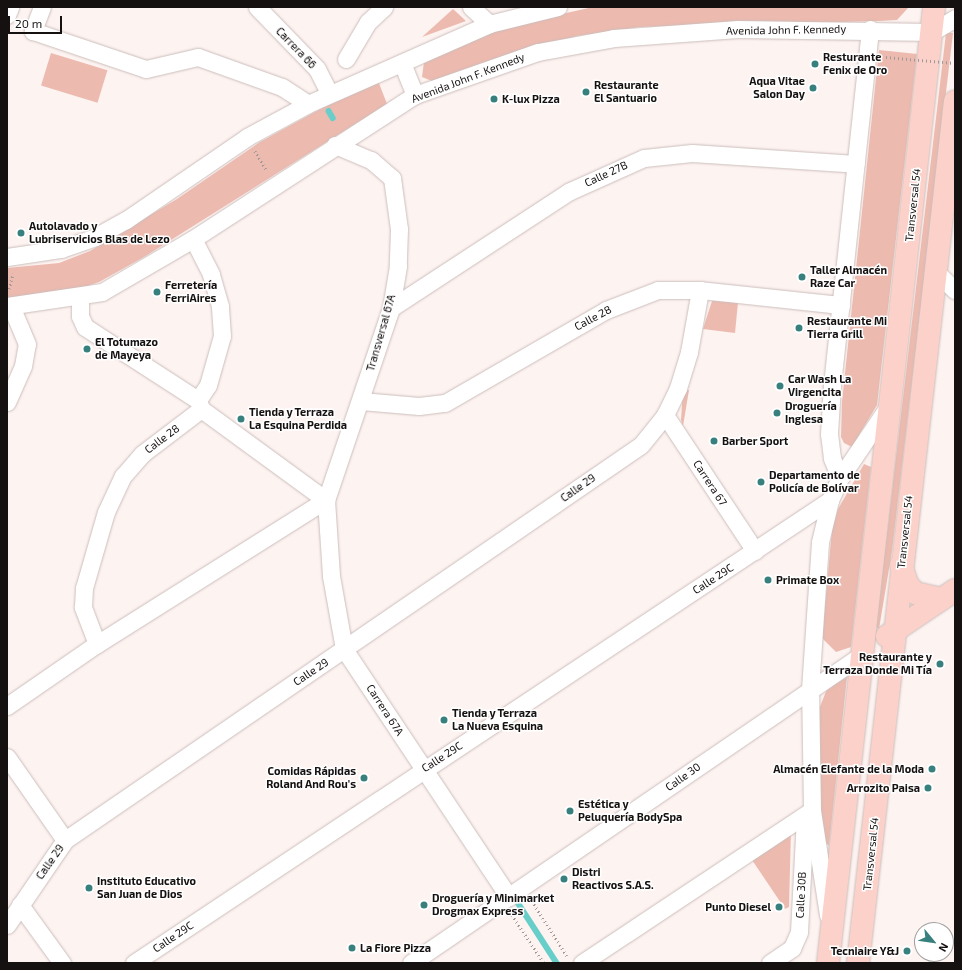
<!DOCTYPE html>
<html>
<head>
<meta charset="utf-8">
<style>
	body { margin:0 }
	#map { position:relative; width:962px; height:970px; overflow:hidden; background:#fdf3f1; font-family:"Exo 2",sans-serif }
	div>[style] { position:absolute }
	.green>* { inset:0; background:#edbaaf; transform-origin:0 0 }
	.stream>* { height:5.5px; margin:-2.75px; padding:0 2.75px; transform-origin:2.75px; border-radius:2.75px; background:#68cec9 }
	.path>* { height:2.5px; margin-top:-1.25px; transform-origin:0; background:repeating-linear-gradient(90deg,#a19998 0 1px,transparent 0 4px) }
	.roads { filter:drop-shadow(0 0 1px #cbbebb) drop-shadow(0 0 1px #cbbebb) }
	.minor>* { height:17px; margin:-8.5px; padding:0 8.5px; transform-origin:8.5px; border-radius:8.5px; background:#fff }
	.major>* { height:22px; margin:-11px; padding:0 11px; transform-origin:11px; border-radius:11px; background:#fbd1c9 }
	.path-bridge>* { height:2.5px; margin-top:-1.25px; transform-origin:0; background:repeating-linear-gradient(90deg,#a19998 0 1px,transparent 0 4px) }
	.dots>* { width:11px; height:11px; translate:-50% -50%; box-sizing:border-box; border:2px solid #fff; border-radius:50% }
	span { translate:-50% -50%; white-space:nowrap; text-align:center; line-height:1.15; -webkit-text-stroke:3px #fff; paint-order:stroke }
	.street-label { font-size:11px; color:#151110 }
	.poi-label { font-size:11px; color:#151110; font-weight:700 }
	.left { translate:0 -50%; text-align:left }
	.right { translate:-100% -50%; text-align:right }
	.frame { position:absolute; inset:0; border:8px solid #151110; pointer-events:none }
	.north { position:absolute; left:914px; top:922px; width:40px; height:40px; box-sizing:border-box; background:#fff; border:1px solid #a1a09f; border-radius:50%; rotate:119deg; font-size:11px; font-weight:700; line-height:16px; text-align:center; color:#151110 }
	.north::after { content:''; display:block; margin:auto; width:14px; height:18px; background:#38807d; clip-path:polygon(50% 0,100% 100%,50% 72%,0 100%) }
	.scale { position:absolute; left:8px; top:16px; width:54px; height:18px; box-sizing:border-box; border:2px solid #151110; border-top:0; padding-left:5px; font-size:12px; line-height:14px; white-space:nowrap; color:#151110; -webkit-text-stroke:3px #fff; paint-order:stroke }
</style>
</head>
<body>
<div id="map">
	<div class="green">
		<i style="clip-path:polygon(593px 7px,908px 7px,908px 8px,897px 20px,879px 21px,640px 27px,577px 36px,432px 81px,422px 77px,424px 62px,457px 46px,509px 26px)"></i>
		<i style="clip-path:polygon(453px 9px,466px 21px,422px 37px)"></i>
		<i style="clip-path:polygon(946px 33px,953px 33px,892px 551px,879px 629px,876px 627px)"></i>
		<i style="clip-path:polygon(879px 50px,917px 54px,877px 405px,852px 447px,844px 443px,841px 437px,842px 402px)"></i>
		<i style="left:51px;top:53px;width:59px;height:34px;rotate:17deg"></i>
		<i style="clip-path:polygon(377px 78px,387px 104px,144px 257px,99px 282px,70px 292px,7px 299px,7px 268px,59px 263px,90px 251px,177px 199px,260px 142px)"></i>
		<i style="clip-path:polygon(712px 301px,738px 302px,735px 333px,703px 329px)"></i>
		<i style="clip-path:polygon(683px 390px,689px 390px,683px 426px,681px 420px)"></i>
		<i style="clip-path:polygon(864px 464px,871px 467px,851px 647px,836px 652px,822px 638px,832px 530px,838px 509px)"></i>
		<i style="clip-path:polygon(847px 677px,829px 846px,824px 841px,819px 788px,817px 714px,827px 689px)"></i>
		<i style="clip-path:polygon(791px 829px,789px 907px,785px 909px,750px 857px)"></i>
	</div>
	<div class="stream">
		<i style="left:329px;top:111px;width:8px;rotate:60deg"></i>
		<i style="left:513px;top:895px;width:81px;rotate:57.1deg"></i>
	</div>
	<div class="path">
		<i style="left:255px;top:151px;width:23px;rotate:59deg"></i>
		<i style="left:9px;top:289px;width:16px;rotate:-76deg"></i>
		<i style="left:532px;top:901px;width:65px;rotate:57.5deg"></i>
		<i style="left:512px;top:915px;width:58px;rotate:56.3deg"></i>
	</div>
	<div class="roads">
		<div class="minor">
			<i style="left:42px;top:7px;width:26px;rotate:111deg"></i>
			<i style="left:33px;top:31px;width:119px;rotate:18.6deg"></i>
			<i style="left:146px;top:69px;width:53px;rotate:-13deg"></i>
			<i style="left:198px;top:57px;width:89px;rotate:19.7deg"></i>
			<i style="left:282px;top:87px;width:31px;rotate:33deg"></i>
			<i style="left:257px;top:7px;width:86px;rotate:45.9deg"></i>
			<i style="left:317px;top:69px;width:27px;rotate:63deg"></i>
			<i style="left:471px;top:7px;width:25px;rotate:43deg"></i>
			<i style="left:7px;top:15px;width:9px;rotate:-69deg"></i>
			<i style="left:346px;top:59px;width:43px;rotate:-59.3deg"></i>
			<i style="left:368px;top:22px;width:22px;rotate:-43deg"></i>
			<i style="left:402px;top:63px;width:35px;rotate:68deg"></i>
			<i style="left:335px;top:145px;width:39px;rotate:23deg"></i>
			<i style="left:371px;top:160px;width:28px;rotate:41deg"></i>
			<i style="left:392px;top:178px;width:51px;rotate:82.2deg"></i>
			<i style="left:399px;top:229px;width:37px;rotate:92deg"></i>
			<i style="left:398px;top:266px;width:43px;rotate:99.5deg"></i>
			<i style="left:391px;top:308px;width:203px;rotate:108.7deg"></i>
			<i style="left:326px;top:500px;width:76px;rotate:86.2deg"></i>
			<i style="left:331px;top:576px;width:74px;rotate:79.9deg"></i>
			<i style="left:344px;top:649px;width:298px;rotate:56.4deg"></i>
			<i style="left:7px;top:257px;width:55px;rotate:-8.4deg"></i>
			<i style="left:61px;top:249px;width:36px;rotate:-19deg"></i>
			<i style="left:95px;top:237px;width:35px;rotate:-29deg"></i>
			<i style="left:126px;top:220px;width:147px;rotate:-34.4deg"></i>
			<i style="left:247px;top:137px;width:69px;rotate:-28.4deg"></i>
			<i style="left:308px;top:104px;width:198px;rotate:-23.8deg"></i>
			<i style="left:489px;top:24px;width:71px;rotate:-13.8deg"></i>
			<i style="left:935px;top:271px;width:28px;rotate:44deg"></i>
			<i style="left:80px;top:298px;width:18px;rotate:90deg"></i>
			<i style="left:80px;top:316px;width:12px;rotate:66deg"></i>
			<i style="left:85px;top:327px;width:135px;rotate:32.9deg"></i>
			<i style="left:7px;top:306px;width:96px;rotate:-8.4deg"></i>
			<i style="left:102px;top:292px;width:105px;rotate:-30.2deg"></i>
			<i style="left:193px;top:239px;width:265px;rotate:-33deg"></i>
			<i style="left:415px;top:95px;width:130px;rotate:-19.3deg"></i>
			<i style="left:538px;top:52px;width:77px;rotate:-10.4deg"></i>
			<i style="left:614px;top:38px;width:124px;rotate:-4.2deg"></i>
			<i style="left:738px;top:29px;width:194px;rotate:0.9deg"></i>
			<i style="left:932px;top:32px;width:27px;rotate:-31deg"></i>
			<i style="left:391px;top:308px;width:212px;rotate:-33.2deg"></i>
			<i style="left:568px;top:192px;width:83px;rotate:-24.1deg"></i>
			<i style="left:644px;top:158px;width:48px;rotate:-5.9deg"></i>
			<i style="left:692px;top:153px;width:164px;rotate:3.8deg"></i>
			<i style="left:361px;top:401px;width:58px;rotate:4.9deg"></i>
			<i style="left:419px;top:406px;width:26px;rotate:-7deg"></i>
			<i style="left:445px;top:403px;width:186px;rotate:-30deg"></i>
			<i style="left:606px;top:310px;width:56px;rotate:-21deg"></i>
			<i style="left:658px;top:290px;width:42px"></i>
			<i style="left:700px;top:290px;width:142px;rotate:6.1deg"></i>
			<i style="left:7px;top:402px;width:39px;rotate:-66deg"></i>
			<i style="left:23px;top:366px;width:22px;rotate:-80deg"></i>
			<i style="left:27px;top:344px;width:41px;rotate:-112.8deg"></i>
			<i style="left:201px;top:409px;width:155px;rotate:36.1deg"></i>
			<i style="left:665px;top:415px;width:163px;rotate:56.5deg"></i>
			<i style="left:840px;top:478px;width:22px;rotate:-112deg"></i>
			<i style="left:832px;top:458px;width:24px;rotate:-97deg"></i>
			<i style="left:829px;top:434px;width:49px;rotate:-86.5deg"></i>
			<i style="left:832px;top:385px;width:358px;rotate:-83.9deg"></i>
			<i style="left:97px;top:644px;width:40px;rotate:-111deg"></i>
			<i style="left:83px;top:607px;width:19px;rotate:-87deg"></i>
			<i style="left:84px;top:588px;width:79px;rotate:-73.9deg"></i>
			<i style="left:106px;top:512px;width:40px;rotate:-65deg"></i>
			<i style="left:123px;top:476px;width:29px;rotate:-49deg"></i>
			<i style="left:142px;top:454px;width:74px;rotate:-37.3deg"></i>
			<i style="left:201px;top:409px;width:9px;rotate:-108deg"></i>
			<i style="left:198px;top:400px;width:18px;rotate:-56deg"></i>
			<i style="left:208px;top:385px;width:51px;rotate:-74.1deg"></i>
			<i style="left:222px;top:336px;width:30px;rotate:-94deg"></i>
			<i style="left:220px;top:306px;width:33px;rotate:-106deg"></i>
			<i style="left:211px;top:274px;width:39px;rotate:-117deg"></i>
			<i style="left:7px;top:706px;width:109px;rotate:-34.6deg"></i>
			<i style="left:97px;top:644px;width:271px;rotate:-32.2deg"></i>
			<i style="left:7px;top:757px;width:101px;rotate:55.1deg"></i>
			<i style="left:20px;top:905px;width:72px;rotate:54.1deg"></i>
			<i style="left:828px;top:915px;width:106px;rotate:-98.7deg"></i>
			<i style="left:812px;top:810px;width:121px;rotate:-90.9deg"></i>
			<i style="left:810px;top:689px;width:147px;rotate:-86.1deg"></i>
			<i style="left:820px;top:542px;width:43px;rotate:-76.6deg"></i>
			<i style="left:830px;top:500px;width:24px;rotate:-66deg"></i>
			<i style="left:840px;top:478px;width:89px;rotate:-56deg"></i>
			<i style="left:7px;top:925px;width:103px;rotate:-55.7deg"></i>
			<i style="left:65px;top:840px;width:698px;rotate:-34.44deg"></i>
			<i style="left:641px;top:445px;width:38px;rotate:-51deg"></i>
			<i style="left:665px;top:415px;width:30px;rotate:-64deg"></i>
			<i style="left:678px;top:388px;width:38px;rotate:-73deg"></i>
			<i style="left:689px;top:352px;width:63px;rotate:-79.9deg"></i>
			<i style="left:134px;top:963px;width:836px;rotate:-33.63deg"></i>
			<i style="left:411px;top:963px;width:548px;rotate:-34.36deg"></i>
			<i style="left:582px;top:963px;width:276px;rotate:-33.6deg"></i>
			<i style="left:770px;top:963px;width:27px;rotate:-34deg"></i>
			<i style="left:792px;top:948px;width:17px;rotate:-66deg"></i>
			<i style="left:799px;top:932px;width:115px;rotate:-87deg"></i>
		</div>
		<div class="major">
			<i style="left:901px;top:565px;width:20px;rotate:72deg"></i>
			<i style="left:907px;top:584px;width:12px;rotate:48deg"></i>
			<i style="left:915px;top:593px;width:27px;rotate:13deg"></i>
			<i style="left:887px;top:636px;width:82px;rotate:-34.1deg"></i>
			<i style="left:828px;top:963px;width:962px;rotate:-83.67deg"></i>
			<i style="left:858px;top:963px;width:867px;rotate:-83.58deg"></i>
		</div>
	</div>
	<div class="path-bridge">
		<i style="left:886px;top:57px;width:69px;rotate:5deg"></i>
	</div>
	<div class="dots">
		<i style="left:815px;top:64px;background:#38807d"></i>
		<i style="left:813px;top:88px;background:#38807d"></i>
		<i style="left:586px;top:92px;background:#38807d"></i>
		<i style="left:494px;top:99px;background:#38807d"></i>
		<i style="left:21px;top:233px;background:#38807d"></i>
		<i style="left:802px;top:277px;background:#38807d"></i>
		<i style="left:157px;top:292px;background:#38807d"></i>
		<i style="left:799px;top:328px;background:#38807d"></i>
		<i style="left:87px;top:349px;background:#38807d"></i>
		<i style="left:780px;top:386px;background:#38807d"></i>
		<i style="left:777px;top:413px;background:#38807d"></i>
		<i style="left:241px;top:419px;background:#38807d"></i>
		<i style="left:714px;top:441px;background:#38807d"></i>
		<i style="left:761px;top:482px;background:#38807d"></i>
		<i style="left:768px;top:580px;background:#38807d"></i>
		<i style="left:940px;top:664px;background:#38807d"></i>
		<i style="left:444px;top:720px;background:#38807d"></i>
		<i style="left:932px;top:769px;background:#38807d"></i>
		<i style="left:364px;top:778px;background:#38807d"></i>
		<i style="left:928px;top:788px;background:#38807d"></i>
		<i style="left:570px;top:811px;background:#38807d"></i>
		<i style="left:564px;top:879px;background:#38807d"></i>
		<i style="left:89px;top:888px;background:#38807d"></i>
		<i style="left:424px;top:905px;background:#38807d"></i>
		<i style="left:779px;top:907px;background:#38807d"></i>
		<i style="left:352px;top:948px;background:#38807d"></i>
		<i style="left:907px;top:951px;background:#38807d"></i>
	</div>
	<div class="street-label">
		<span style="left:786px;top:30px;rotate:-1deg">Avenida John F. Kennedy</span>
		<span style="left:296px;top:48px;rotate:46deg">Carrera 66</span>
		<span style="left:468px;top:78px;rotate:-21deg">Avenida John F. Kennedy</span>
		<span style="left:606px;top:174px;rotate:-25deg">Calle 27B</span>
		<span style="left:913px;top:205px;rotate:-84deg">Transversal 54</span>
		<span style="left:593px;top:318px;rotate:-28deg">Calle 28</span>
		<span style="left:381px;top:333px;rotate:-74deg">Transversal 67A</span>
		<span style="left:162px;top:439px;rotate:-37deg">Calle 28</span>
		<span style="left:710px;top:483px;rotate:57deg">Carrera 67</span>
		<span style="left:578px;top:488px;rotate:-35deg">Calle 29</span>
		<span style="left:905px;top:532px;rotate:-84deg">Transversal 54</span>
		<span style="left:713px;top:579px;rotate:-33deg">Calle 29C</span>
		<span style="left:311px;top:672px;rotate:-34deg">Calle 29</span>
		<span style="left:385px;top:710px;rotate:57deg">Carrera 67A</span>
		<span style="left:442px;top:757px;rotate:-33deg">Calle 29C</span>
		<span style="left:683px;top:777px;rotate:-35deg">Calle 30</span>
		<span style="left:871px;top:854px;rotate:-84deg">Transversal 54</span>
		<span style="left:50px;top:862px;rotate:-55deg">Calle 29</span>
		<span style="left:801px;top:895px;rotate:-87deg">Calle 30B</span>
		<span style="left:173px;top:937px;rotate:-34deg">Calle 29C</span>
	</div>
	<div class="poi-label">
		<span class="left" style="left:823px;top:64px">Resturante<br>Fenix de Oro</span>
		<span class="right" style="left:805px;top:88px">Aqua Vitae<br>Salon Day</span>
		<span class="left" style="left:594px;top:92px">Restaurante<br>El Santuario</span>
		<span class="left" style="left:502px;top:99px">K-lux Pizza</span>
		<span class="left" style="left:29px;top:233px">Autolavado y<br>Lubriservicios Blas de Lezo</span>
		<span class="left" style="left:810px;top:277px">Taller Almacén<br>Raze Car</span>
		<span class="left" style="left:165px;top:292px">Ferretería<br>FerriAires</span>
		<span class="left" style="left:807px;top:328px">Restaurante Mi<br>Tierra Grill</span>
		<span class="left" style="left:95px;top:349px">El Totumazo<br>de Mayeya</span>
		<span class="left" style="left:788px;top:386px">Car Wash La<br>Virgencita</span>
		<span class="left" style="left:785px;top:413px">Droguería<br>Inglesa</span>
		<span class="left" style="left:249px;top:419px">Tienda y Terraza<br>La Esquina Perdida</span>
		<span class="left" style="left:722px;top:441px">Barber Sport</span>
		<span class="left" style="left:769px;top:482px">Departamento de<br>Policía de Bolívar</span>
		<span class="left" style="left:776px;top:580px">Primate Box</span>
		<span class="right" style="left:932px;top:664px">Restaurante y<br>Terraza Donde Mi Tía</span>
		<span class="left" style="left:452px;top:720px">Tienda y Terraza<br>La Nueva Esquina</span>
		<span class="right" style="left:924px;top:769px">Almacén Elefante de la Moda</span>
		<span class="right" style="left:356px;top:778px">Comidas Rápidas<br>Roland And Rou's</span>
		<span class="right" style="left:920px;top:788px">Arrozito Paisa</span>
		<span class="left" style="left:578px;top:811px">Estética y<br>Peluquería BodySpa</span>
		<span class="left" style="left:572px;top:879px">Distri<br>Reactivos S.A.S.</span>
		<span class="left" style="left:97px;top:888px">Instituto Educativo<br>San Juan de Dios</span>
		<span class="left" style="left:432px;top:905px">Droguería y Minimarket<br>Drogmax Express</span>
		<span class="right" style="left:771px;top:907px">Punto Diesel</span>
		<span class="left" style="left:360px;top:948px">La Fiore Pizza</span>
		<span class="right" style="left:899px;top:951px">Tecniaire Y&amp;J</span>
	</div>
	<div class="frame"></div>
	<div class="north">N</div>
	<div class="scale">20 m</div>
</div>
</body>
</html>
